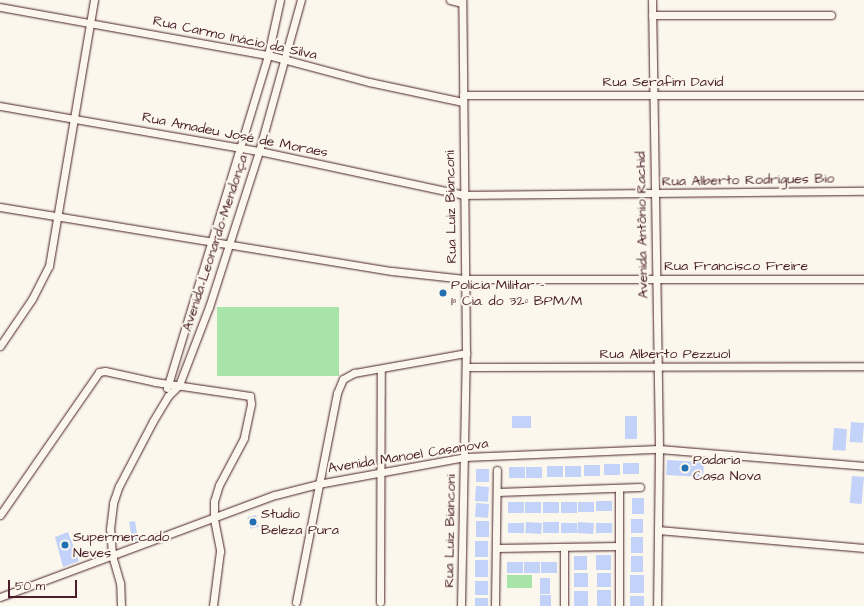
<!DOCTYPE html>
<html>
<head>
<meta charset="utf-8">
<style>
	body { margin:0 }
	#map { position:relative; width:864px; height:606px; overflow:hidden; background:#fbf7ec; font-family:"Architects Daughter",sans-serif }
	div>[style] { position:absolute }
	.green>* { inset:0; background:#a8e3a8; transform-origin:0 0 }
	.building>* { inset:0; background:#c2d2f9; transform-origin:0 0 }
	.roads { filter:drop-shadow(0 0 1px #4a1f2b) drop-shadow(0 0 1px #4a1f2b) }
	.street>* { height:7px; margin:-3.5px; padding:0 3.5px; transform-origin:3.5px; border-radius:3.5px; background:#fbf7ec }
	.dots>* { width:11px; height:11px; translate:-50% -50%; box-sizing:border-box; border:2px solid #fbf7ec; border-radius:50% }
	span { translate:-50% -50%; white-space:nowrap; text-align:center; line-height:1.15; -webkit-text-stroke:4px #fbf7ec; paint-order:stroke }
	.street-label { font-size:14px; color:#4a1f2b }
	.poi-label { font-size:14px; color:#4a1f2b }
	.left { translate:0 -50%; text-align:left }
	.scale { position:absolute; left:8px; top:580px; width:69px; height:18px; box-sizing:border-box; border:2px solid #4a1f2b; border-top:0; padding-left:5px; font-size:12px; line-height:14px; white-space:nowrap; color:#4a1f2b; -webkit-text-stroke:3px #fbf7ec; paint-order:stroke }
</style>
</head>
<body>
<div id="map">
	<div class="green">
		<i style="left:339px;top:307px;width:69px;height:122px;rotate:90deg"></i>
		<i style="left:507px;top:575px;width:25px;height:13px"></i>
	</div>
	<div class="building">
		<i style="left:531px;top:416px;width:12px;height:19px;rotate:90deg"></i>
		<i style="left:625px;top:416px;width:12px;height:23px"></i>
		<i style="left:851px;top:422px;width:13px;height:20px;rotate:4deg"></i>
		<i style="left:834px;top:428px;width:13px;height:22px;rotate:4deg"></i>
		<i style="left:667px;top:460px;width:37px;height:15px;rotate:3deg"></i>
		<i style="left:623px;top:463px;width:16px;height:11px"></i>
		<i style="left:604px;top:464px;width:16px;height:11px"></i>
		<i style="left:584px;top:465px;width:16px;height:11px"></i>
		<i style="left:563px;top:466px;width:11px;height:16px;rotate:90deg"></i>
		<i style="left:565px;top:466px;width:16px;height:11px"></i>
		<i style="left:525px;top:467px;width:11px;height:16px;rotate:90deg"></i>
		<i style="left:526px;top:467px;width:16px;height:11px"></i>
		<i style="left:476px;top:469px;width:13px;height:13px"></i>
		<i style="left:852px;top:476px;width:12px;height:27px;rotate:5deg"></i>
		<i style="left:476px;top:486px;width:13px;height:15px;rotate:4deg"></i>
		<i style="left:632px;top:498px;width:12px;height:16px"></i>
		<i style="left:612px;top:501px;width:10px;height:16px;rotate:90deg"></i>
		<i style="left:508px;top:502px;width:16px;height:11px"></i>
		<i style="left:525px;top:502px;width:16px;height:11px"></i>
		<i style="left:543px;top:502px;width:16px;height:11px"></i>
		<i style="left:561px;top:502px;width:16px;height:11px"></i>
		<i style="left:578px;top:502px;width:16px;height:10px"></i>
		<i style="left:476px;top:503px;width:13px;height:14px;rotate:4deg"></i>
		<i style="left:256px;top:515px;width:12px;height:9px;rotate:76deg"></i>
		<i style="left:631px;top:519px;width:12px;height:14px"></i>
		<i style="left:135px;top:521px;width:19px;height:6px;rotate:81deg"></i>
		<i style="left:476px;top:521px;width:13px;height:16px"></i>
		<i style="left:526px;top:522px;width:16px;height:11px;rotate:4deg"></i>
		<i style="left:559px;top:522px;width:11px;height:16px;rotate:90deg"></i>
		<i style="left:578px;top:522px;width:16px;height:11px;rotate:4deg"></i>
		<i style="left:508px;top:523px;width:16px;height:10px"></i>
		<i style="left:561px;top:523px;width:16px;height:10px"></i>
		<i style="left:596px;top:523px;width:16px;height:10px"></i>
		<i style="clip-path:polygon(68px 532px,79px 561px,63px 567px,55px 537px)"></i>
		<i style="left:631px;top:537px;width:12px;height:16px"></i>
		<i style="left:475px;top:541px;width:13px;height:16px"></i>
		<i style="left:596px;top:555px;width:15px;height:15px"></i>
		<i style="left:574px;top:556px;width:13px;height:14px"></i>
		<i style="left:631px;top:556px;width:12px;height:16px"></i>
		<i style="left:475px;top:560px;width:13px;height:17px"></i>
		<i style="left:507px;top:562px;width:16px;height:11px"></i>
		<i style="left:524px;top:562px;width:16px;height:11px"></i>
		<i style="left:541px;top:562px;width:16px;height:11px"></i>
		<i style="left:574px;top:573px;width:14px;height:14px"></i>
		<i style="left:597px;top:573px;width:14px;height:14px"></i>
		<i style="left:630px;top:575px;width:14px;height:18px"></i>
		<i style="left:540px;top:578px;width:10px;height:16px"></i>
		<i style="left:475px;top:581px;width:13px;height:14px"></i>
		<i style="left:597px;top:590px;width:14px;height:16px"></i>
		<i style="left:574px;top:591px;width:14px;height:15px"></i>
		<i style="left:540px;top:595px;width:11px;height:11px"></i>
		<i style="left:644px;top:596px;width:10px;height:14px;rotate:90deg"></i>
		<i style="left:475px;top:598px;width:13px;height:8px"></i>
	</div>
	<div class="roads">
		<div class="street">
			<i style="left:450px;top:0;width:12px;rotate:14deg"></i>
			<i style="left:652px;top:0;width:449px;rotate:89.1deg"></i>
			<i style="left:659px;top:449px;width:157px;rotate:90.7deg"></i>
			<i style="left:0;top:7px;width:272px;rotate:10.2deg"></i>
			<i style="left:268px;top:55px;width:105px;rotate:15deg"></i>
			<i style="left:369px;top:82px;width:96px;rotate:12deg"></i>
			<i style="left:652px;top:15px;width:179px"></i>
			<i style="left:463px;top:95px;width:401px"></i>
			<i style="left:0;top:106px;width:263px;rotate:9.9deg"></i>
			<i style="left:259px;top:151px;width:210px;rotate:12.1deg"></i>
			<i style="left:464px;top:195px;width:400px;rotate:-0.6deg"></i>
			<i style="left:0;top:207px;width:397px;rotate:9.3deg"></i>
			<i style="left:392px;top:271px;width:73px;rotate:6.3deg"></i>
			<i style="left:465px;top:279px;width:399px"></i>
			<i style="left:0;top:346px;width:57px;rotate:-55.8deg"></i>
			<i style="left:32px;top:299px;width:37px;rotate:-63deg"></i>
			<i style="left:49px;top:266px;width:270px;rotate:-80.4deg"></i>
			<i style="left:466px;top:367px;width:398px;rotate:-0.1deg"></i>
			<i style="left:167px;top:388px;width:348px;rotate:-73.1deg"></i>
			<i style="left:268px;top:55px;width:56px;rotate:-77.7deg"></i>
			<i style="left:619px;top:488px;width:118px;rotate:90deg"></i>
			<i style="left:497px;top:492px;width:143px;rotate:-2deg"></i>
			<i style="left:0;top:515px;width:174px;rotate:-55.3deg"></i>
			<i style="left:99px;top:372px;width:6px;rotate:-9deg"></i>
			<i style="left:105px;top:371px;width:51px;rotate:12.4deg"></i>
			<i style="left:155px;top:382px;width:96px;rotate:8.4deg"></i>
			<i style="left:250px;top:396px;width:8px;rotate:83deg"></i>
			<i style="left:251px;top:404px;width:35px;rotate:102deg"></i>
			<i style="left:244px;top:438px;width:53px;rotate:118deg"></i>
			<i style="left:219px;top:485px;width:17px;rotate:107deg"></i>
			<i style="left:214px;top:501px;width:18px;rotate:90deg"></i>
			<i style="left:214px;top:519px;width:33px;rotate:79deg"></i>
			<i style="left:220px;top:551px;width:55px;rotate:97.3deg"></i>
			<i style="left:658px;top:530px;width:207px;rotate:5deg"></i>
			<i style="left:496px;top:548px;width:123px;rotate:-0.9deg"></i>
			<i style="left:0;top:597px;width:293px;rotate:-20.4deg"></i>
			<i style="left:275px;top:495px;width:44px;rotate:-14.3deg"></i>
			<i style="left:318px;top:484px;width:149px;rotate:-10.4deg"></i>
			<i style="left:465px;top:457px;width:194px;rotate:-2.4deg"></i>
			<i style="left:659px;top:449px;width:206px;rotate:4.7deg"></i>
			<i style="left:296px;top:602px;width:213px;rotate:-78.9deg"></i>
			<i style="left:337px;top:393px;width:15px;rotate:-67deg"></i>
			<i style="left:343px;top:379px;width:13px;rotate:-29deg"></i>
			<i style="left:354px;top:373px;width:114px;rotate:-10.1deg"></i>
			<i style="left:380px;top:602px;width:233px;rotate:-89.8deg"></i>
			<i style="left:121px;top:606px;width:23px;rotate:-92deg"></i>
			<i style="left:120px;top:583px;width:29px;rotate:-106deg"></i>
			<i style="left:112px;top:555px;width:26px;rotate:-94deg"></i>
			<i style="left:110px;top:529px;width:26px;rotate:-83deg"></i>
			<i style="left:113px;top:503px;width:18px;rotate:-71deg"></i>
			<i style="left:119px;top:486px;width:73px;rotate:-62.4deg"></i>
			<i style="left:153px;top:421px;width:29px;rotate:-59deg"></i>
			<i style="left:168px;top:396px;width:16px;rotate:-45deg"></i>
			<i style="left:179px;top:385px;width:84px;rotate:-69deg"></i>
			<i style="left:209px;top:307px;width:164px;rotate:-72.2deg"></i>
			<i style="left:259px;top:151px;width:157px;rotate:-74.5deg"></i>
			<i style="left:461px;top:606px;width:253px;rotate:-88.9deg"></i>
			<i style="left:466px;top:353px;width:353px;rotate:-90.6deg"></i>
			<i style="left:495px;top:606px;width:136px;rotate:-89.2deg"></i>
			<i style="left:564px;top:606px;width:59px;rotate:-90deg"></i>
		</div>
	</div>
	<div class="dots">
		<i style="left:443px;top:293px;background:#1f6fb2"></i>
		<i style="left:685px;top:468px;background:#1f6fb2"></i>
		<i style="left:253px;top:522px;background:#1f6fb2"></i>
		<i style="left:65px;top:545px;background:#1f6fb2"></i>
	</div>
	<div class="street-label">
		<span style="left:235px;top:38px;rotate:12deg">Rua Carmo Inácio da Silva</span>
		<span style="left:663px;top:82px">Rua Serafim David</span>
		<span style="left:235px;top:135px;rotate:11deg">Rua Amadeu José de Moraes</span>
		<span style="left:748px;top:180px;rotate:-1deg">Rua Alberto Rodrigues Bio</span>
		<span style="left:451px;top:207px;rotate:-91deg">Rua Luiz Bianconi</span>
		<span style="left:642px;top:225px;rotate:-91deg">Avenida Antônio Rachid</span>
		<span style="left:215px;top:243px;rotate:-72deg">Avenida Leonardo Mendonça</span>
		<span style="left:736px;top:266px">Rua Francisco Freire</span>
		<span style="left:665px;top:354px">Rua Alberto Pezzuol</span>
		<span style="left:408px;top:456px;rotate:-9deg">Avenida Manoel Casanova</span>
		<span style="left:450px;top:531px;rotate:-89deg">Rua Luiz Bianconi</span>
	</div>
	<div class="poi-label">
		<span class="left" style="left:451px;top:293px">Polícia Militar -<br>1ª Cia. do 32º BPM/M</span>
		<span class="left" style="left:693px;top:468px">Padaria<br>Casa Nova</span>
		<span class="left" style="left:261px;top:522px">Studio<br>Beleza Pura</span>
		<span class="left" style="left:73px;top:545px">Supermercado<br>Neves</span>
	</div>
	<div class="scale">50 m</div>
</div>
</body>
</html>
